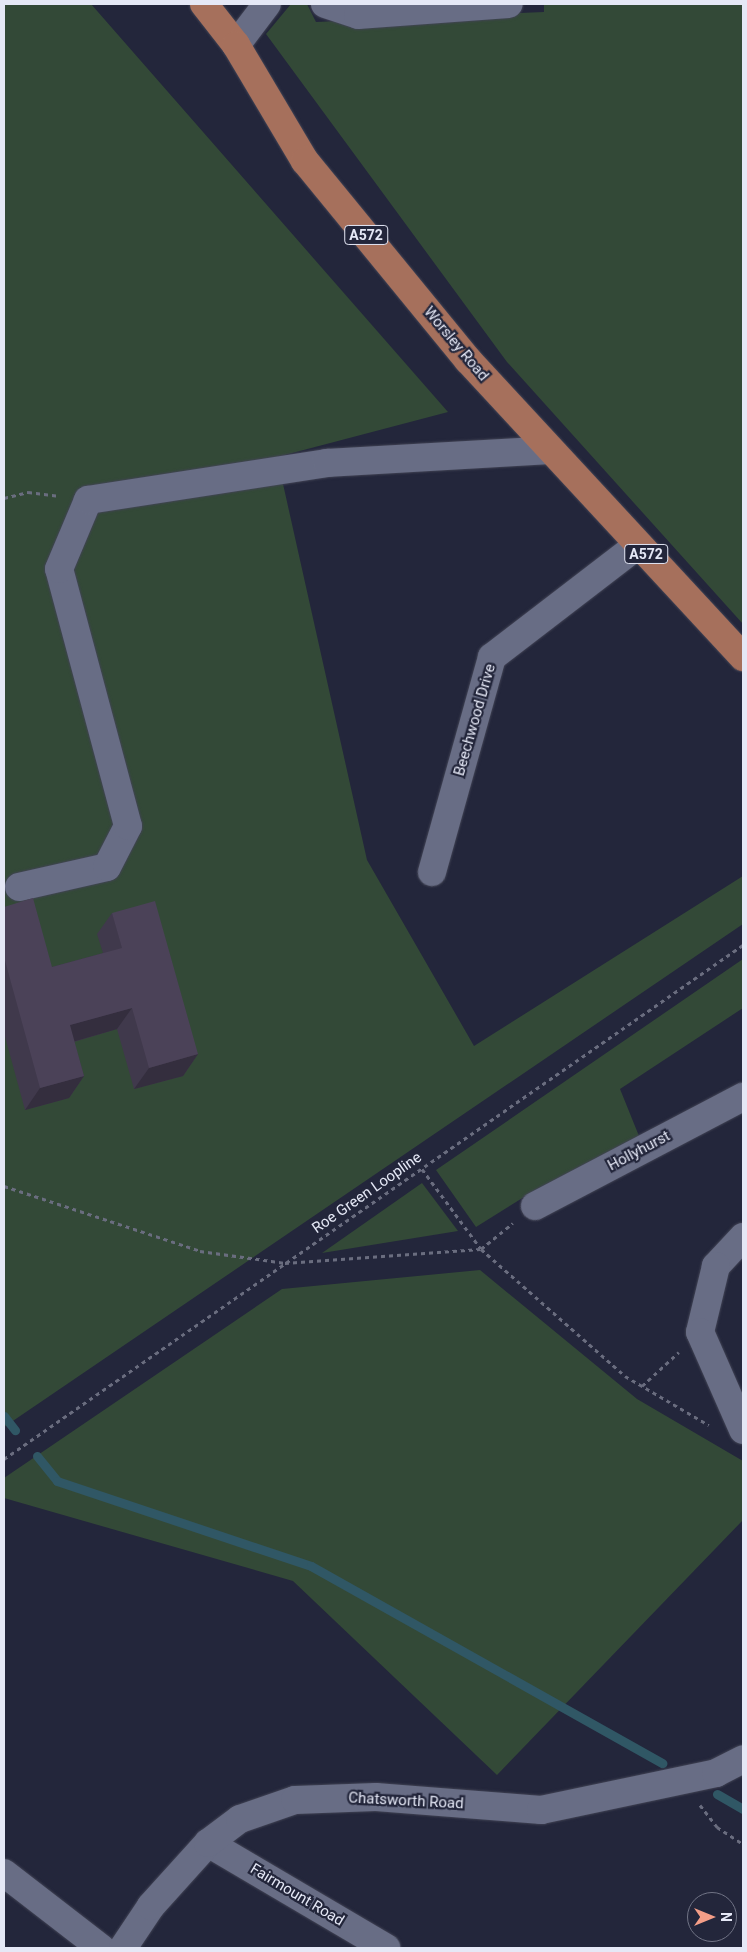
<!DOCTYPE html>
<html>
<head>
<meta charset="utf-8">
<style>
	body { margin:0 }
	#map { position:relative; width:747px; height:1952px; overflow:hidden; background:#23263b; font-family:Roboto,sans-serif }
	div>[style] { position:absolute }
	.green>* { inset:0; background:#334937 }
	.stream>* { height:9px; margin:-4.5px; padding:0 4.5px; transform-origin:4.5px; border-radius:4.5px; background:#305765 }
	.path>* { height:3px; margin-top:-1.5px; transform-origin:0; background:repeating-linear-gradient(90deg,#6a6d7f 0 4px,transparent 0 8px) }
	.roads { filter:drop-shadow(0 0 1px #414354) drop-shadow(0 0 1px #414354) }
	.minor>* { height:28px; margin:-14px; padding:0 14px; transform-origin:14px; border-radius:14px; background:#686d85 }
	.major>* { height:28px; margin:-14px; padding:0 14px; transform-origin:14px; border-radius:14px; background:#a6705c }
	.wall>* { inset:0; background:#40394c }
	.shaded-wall>* { inset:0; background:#342e3e }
	.building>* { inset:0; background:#4b4258 }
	span { translate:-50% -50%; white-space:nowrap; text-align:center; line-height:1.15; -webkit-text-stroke:4.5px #23263b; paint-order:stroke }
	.shield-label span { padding:1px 4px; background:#23263b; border:1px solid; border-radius:4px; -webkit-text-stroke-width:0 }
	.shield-label { font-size:14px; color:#e5e8f6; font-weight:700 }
	.street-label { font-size:15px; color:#e5e8f6 }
	.frame { position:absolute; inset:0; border:5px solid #e5e8f6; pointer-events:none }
	.north { position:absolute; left:687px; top:1892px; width:50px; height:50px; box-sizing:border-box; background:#23263b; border:1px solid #717486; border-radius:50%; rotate:90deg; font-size:14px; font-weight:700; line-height:20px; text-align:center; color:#e5e8f6 }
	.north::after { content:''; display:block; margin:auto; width:18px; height:22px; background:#f49e88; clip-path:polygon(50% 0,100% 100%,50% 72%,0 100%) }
</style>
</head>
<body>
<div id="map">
	<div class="green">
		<i style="clip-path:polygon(4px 4px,91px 4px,448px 412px,277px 457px,367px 860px,474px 1046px,743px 876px,743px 924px,4px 1427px)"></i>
		<i style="clip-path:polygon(291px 4px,307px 4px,316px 22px,544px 12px,544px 4px,743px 4px,743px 624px,507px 362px,266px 34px)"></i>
		<i style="clip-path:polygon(743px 959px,743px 1008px,620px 1089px,639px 1136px,532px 1192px,476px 1227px,436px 1170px)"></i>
		<i style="clip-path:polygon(422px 1183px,458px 1231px,322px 1253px)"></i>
		<i style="clip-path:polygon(480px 1270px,637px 1399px,743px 1461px,743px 1520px,497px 1775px,293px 1581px,4px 1498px,4px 1478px,282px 1289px)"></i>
	</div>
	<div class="stream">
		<i style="left:4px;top:1416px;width:18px;rotate:52deg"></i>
		<i style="left:37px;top:1456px;width:32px;rotate:51deg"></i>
		<i style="left:57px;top:1481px;width:268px;rotate:18.5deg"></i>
		<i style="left:311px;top:1566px;width:403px;rotate:29.3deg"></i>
		<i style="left:717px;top:1794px;width:30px;rotate:30deg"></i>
	</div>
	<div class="path">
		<i style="left:4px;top:498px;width:25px;rotate:-14deg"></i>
		<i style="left:28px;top:492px;width:32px;rotate:7deg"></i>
		<i style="left:422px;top:1169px;width:99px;rotate:53.6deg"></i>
		<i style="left:481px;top:1249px;width:192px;rotate:41.4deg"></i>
		<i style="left:625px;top:1376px;width:97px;rotate:30.3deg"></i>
		<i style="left:4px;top:1186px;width:206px;rotate:18.3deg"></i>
		<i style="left:200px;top:1251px;width:86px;rotate:8deg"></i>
		<i style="left:285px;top:1263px;width:196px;rotate:-4.1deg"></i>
		<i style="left:481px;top:1249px;width:41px;rotate:-39.1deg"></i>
		<i style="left:642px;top:1386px;width:50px;rotate:-42.6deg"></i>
		<i style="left:4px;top:1459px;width:900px;rotate:-34.82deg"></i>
		<i style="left:700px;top:1805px;width:28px;rotate:52deg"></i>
		<i style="left:717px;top:1827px;width:31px;rotate:33deg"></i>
	</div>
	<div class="roads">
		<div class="minor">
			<i style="left:325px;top:4px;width:35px;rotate:18deg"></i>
			<i style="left:358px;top:15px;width:151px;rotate:-4.2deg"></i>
			<i style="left:236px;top:45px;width:51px;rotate:-52.9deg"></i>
			<i style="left:432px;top:872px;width:223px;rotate:-74.4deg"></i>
			<i style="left:492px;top:657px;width:184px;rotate:-37.5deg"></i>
			<i style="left:19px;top:887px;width:90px;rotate:-12.8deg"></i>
			<i style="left:107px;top:867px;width:46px;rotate:-62.9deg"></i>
			<i style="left:128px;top:826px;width:266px;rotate:-105deg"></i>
			<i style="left:59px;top:569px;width:75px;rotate:-67.2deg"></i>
			<i style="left:88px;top:500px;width:242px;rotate:-8.8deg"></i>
			<i style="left:327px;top:463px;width:223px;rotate:-3.3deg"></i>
			<i style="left:535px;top:1206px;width:235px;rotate:-27.7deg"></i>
			<i style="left:743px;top:1237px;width:40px;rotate:133deg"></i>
			<i style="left:716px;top:1266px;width:68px;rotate:103.6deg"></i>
			<i style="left:700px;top:1332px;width:107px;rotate:66.3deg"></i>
			<i style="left:208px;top:1843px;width:207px;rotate:30.5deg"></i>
			<i style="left:4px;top:1873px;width:123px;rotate:37.7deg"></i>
			<i style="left:123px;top:1948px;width:50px;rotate:-56.3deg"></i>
			<i style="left:151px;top:1906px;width:85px;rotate:-47.9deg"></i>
			<i style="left:208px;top:1843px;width:40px;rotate:-37deg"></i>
			<i style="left:240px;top:1819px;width:58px;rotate:-19.1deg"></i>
			<i style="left:295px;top:1800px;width:81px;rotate:-2.1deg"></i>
			<i style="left:376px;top:1797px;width:166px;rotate:4.5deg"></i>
			<i style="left:541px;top:1810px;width:179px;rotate:-11.9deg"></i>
			<i style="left:716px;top:1773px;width:30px;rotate:-27deg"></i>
		</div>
		<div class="major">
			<i style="left:204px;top:4px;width:52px;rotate:52deg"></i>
			<i style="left:236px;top:45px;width:135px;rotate:59.3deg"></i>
			<i style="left:305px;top:161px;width:257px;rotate:50.7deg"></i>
			<i style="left:468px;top:360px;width:405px;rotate:47.2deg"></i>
		</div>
	</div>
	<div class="wall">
		<i style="clip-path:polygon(4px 907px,52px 967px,103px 953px,97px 934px,112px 913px,198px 1054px,183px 1076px,134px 1089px,117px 1029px,74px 1042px,84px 1076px,69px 1098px,25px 1110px,4px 1033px)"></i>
	</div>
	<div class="shaded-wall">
		<i style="clip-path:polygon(132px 1008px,117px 1029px,55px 1047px,70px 1025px)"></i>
		<i style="clip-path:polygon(198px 1054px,183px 1076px,134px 1089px,149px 1068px)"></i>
		<i style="clip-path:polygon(84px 1076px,69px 1098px,25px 1110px,40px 1088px)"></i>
	</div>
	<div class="building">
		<i style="clip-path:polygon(33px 898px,52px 967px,122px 948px,112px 913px,155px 901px,198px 1054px,149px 1068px,132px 1008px,70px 1025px,84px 1076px,40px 1088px,4px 957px,4px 907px)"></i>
	</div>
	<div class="shield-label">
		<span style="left:366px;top:235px">A572</span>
		<span style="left:646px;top:554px">A572</span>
	</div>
	<div class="street-label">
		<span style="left:456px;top:344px;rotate:50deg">Worsley Road</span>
		<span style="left:475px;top:720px;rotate:-74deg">Beechwood Drive</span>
		<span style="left:639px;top:1151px;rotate:-28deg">Hollyhurst</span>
		<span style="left:367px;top:1193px;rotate:-35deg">Roe Green Loopline</span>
		<span style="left:406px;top:1801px;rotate:3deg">Chatsworth Road</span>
		<span style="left:297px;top:1895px;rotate:31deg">Fairmount Road</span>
	</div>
	<div class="frame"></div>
	<div class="north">N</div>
</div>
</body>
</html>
